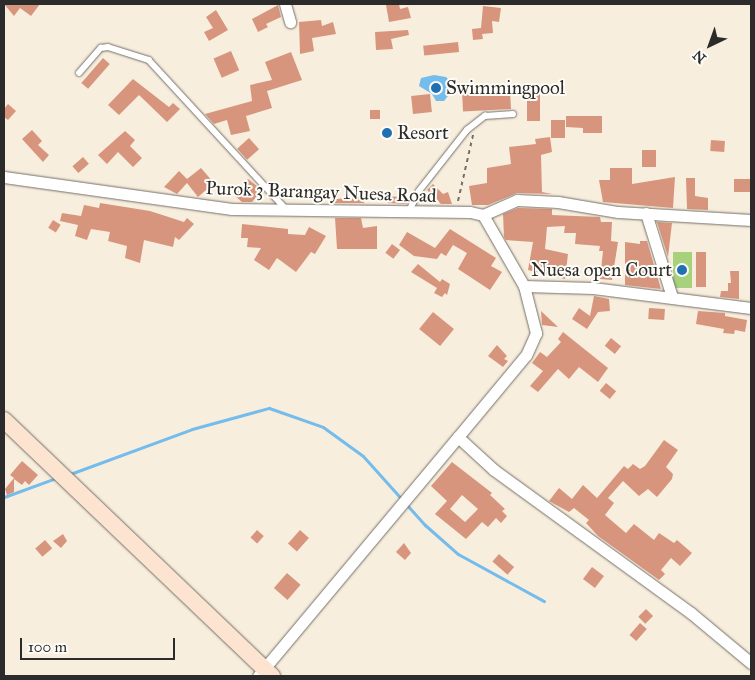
<!DOCTYPE html>
<html>
<head>
<meta charset="utf-8">
<style>
	body { margin:0 }
	#map { position:relative; width:755px; height:680px; overflow:hidden; background:#f8eedd; font-family:"IM FELL Great Primer",serif }
	div>[style] { position:absolute }
	.green>* { inset:0; background:#a7d17d; transform-origin:0 0 }
	.water>* { inset:0; background:#74bcec }
	.stream>* { height:3px; margin:-1.5px; padding:0 1.5px; transform-origin:1.5px; border-radius:1.5px; background:#74bcec }
	.building>* { inset:0; background:#d8957d; transform-origin:0 0 }
	.path>* { height:2px; margin-top:-1px; transform-origin:0; background:repeating-linear-gradient(90deg,#736f69 0 4px,transparent 0 8px) }
	.roads { filter:drop-shadow(0 0 1px #736f69) drop-shadow(0 0 1px #736f69) }
	.service>* { height:5.5px; margin:-2.75px; padding:0 2.75px; transform-origin:2.75px; border-radius:2.75px; background:#fff }
	.minor>* { height:11px; margin:-5.5px; padding:0 5.5px; transform-origin:5.5px; border-radius:5.5px; background:#fff }
	.secondary>* { height:16px; margin:-8px; padding:0 8px; transform-origin:8px; border-radius:8px; background:#fde4d1 }
	.dots>* { width:14px; height:14px; translate:-50% -50%; box-sizing:border-box; border:2px solid #fdfcf7; border-radius:50% }
	span { translate:-50% -50%; white-space:nowrap; text-align:center; line-height:1.15; -webkit-text-stroke:4px #fdfcf7; paint-order:stroke }
	.poi-label { font-size:19px; color:#2b2b2b }
	.left { translate:0 -50%; text-align:left }
	.right { translate:-100% -50%; text-align:right }
	.street-label { font-size:19px; color:#2b2b2b }
	.frame { position:absolute; inset:0; border:5px solid #2b2b2b; pointer-events:none }
	.north { position:absolute; left:685px; top:20px; width:50px; height:50px; -webkit-text-stroke:4px #fdfcf7; paint-order:stroke; rotate:222deg; font-size:14px; font-weight:700; line-height:20px; text-align:center; color:#2b2b2b }
	.north::after { content:''; display:block; margin:auto; width:18px; height:22px; background:#2b2b2b; clip-path:polygon(50% 0,100% 100%,50% 72%,0 100%) }
	.scale { position:absolute; left:20px; top:638px; width:155px; height:22px; box-sizing:border-box; border:2px solid #2b2b2b; border-top:0; padding-left:6px; font-size:15px; line-height:18px; white-space:nowrap; color:#2b2b2b; -webkit-text-stroke:4px #fdfcf7; paint-order:stroke }
</style>
</head>
<body>
<div id="map">
	<div class="green">
		<i style="left:673px;top:252px;width:19px;height:36px"></i>
	</div>
	<div class="water">
		<i style="clip-path:polygon(434px 75px,446px 77px,450px 81px,451px 92px,444px 101px,436px 101px,432px 94px,419px 86px,421px 78px)"></i>
	</div>
	<div class="stream">
		<i style="left:70px;top:474px;width:130px;rotate:-20.2deg"></i>
		<i style="left:192px;top:429px;width:80px;rotate:-15.3deg"></i>
		<i style="left:269px;top:408px;width:57px;rotate:19.4deg"></i>
		<i style="left:323px;top:427px;width:49px;rotate:35.9deg"></i>
		<i style="left:363px;top:456px;width:93px;rotate:48.1deg"></i>
		<i style="left:425px;top:525px;width:44px;rotate:41.3deg"></i>
		<i style="left:458px;top:554px;width:98px;rotate:28.7deg"></i>
		<i style="left:4px;top:497px;width:55px;rotate:-20.1deg"></i>
	</div>
	<div class="building">
		<i style="clip-path:polygon(4px 4px,40px 4px,31px 16px,20px 8px,14px 16px)"></i>
		<i style="clip-path:polygon(399px 4px,400px 9px,408px 7px,411px 18px,389px 22px,386px 5px)"></i>
		<i style="clip-path:polygon(278px 5px,281px 17px,266px 24px,268px 27px,258px 32px,252px 19px)"></i>
		<i style="clip-path:polygon(483px 6px,501px 8px,499px 22px,492px 21px,493px 33px,482px 34px,483px 39px,473px 40px,472px 29px,481px 28px)"></i>
		<i style="clip-path:polygon(216px 10px,228px 30px,209px 41px,204px 32px,213px 28px,206px 17px)"></i>
		<i style="clip-path:polygon(321px 20px,322px 26px,333px 22px,336px 34px,312px 38px,314px 51px,300px 54px,299px 22px)"></i>
		<i style="clip-path:polygon(408px 30px,409px 35px,391px 39px,393px 49px,376px 50px,375px 32px)"></i>
		<i style="left:458px;top:42px;width:10px;height:35px;rotate:84deg"></i>
		<i style="left:231px;top:51px;width:21px;height:19px;rotate:67deg"></i>
		<i style="clip-path:polygon(291px 52px,302px 80px,267px 91px,272px 108px,246px 116px,250px 131px,231px 135px,227px 120px,214px 124px,205px 114px,252px 101px,250px 85px,272px 80px,265px 62px)"></i>
		<i style="left:103px;top:58px;width:9px;height:33px;rotate:41deg"></i>
		<i style="clip-path:polygon(133px 79px,169px 107px,173px 103px,180px 109px,167px 122px,139px 95px,119px 115px,108px 105px)"></i>
		<i style="left:527px;top:89px;width:13px;height:32px"></i>
		<i style="left:510px;top:90px;width:19px;height:48px;rotate:87deg"></i>
		<i style="left:430px;top:94px;width:18px;height:19px;rotate:84deg"></i>
		<i style="clip-path:polygon(8px 104px,16px 111px,8px 120px,4px 117px,4px 109px)"></i>
		<i style="left:370px;top:110px;width:10px;height:9px"></i>
		<i style="clip-path:polygon(566px 116px,602px 116px,602px 133px,583px 133px,583px 128px,566px 127px)"></i>
		<i style="left:551px;top:120px;width:14px;height:18px"></i>
		<i style="clip-path:polygon(32px 130px,42px 141px,38px 145px,49px 155px,43px 162px,22px 139px)"></i>
		<i style="clip-path:polygon(125px 131px,135px 140px,130px 146px,142px 158px,133px 167px,118px 152px,107px 164px,98px 155px)"></i>
		<i style="clip-path:polygon(550px 137px,552px 152px,541px 155px,542px 192px,552px 194px,517px 193px,488px 205px,472px 205px,469px 186px,487px 183px,487px 168px,511px 164px,509px 147px,536px 144px,535px 139px)"></i>
		<i style="left:249px;top:138px;width:15px;height:16px;rotate:48deg"></i>
		<i style="left:711px;top:140px;width:14px;height:11px;rotate:4deg"></i>
		<i style="left:656px;top:150px;width:17px;height:14px;rotate:90deg"></i>
		<i style="left:83px;top:157px;width:9px;height:14px;rotate:49deg"></i>
		<i style="clip-path:polygon(201px 168px,214px 183px,198px 197px,187px 183px,177px 194px,164px 187px,179px 171px,187px 179px)"></i>
		<i style="clip-path:polygon(610px 168px,632px 168px,632px 184px,675px 177px,673px 208px,603px 202px,599px 180px,610px 180px)"></i>
		<i style="clip-path:polygon(686px 178px,695px 178px,695px 196px,708px 198px,708px 210px,687px 209px)"></i>
		<i style="clip-path:polygon(248px 179px,262px 190px,252px 202px,242px 202px,235px 196px)"></i>
		<i style="left:734px;top:179px;width:17px;height:13px"></i>
		<i style="clip-path:polygon(433px 184px,443px 194px,448px 192px,452px 204px,441px 204px,427px 190px)"></i>
		<i style="clip-path:polygon(363px 196px,364px 203px,329px 203px,329px 200px)"></i>
		<i style="clip-path:polygon(388px 196px,410px 198px,407px 204px,388px 203px)"></i>
		<i style="clip-path:polygon(100px 203px,150px 211px,184px 222px,187px 218px,194px 224px,179px 240px,175px 237px,173px 247px,144px 240px,140px 263px,125px 258px,127px 246px,108px 241px,110px 232px,91px 229px,87px 240px,75px 236px,78px 225px,60px 221px,62px 213px,81px 216px,84px 205px,99px 208px)"></i>
		<i style="clip-path:polygon(518px 208px,552px 209px,552px 215px,600px 217px,601px 222px,612px 222px,611px 241px,618px 242px,612px 280px,600px 279px,603px 251px,599px 251px,600px 246px,575px 244px,576px 233px,564px 233px,565px 226px,547px 227px,545px 249px,568px 254px,565px 279px,528px 270px,533px 242px,506px 240px,504px 237px,503px 214px)"></i>
		<i style="clip-path:polygon(335px 218px,361px 218px,363px 228px,377px 226px,377px 249px,337px 249px)"></i>
		<i style="left:53px;top:220px;width:9px;height:9px;rotate:32deg"></i>
		<i style="clip-path:polygon(657px 222px,672px 223px,668px 257px)"></i>
		<i style="clip-path:polygon(242px 224px,288px 229px,288px 234px,305px 235px,309px 227px,326px 236px,315px 254px,311px 252px,296px 272px,277px 258px,269px 270px,254px 260px,261px 248px,247px 247px,248px 238px,241px 238px)"></i>
		<i style="clip-path:polygon(450px 229px,496px 258px,491px 266px,502px 272px,490px 290px,458px 269px,467px 253px,453px 245px,446px 256px,441px 253px,437px 259px,414px 256px,399px 245px,407px 232px,435px 248px)"></i>
		<i style="clip-path:polygon(640px 241px,647px 241px,661px 289px,625px 285px,625px 242px,640px 244px)"></i>
		<i style="left:392px;top:244px;width:10px;height:11px;rotate:37deg"></i>
		<i style="left:696px;top:252px;width:10px;height:35px"></i>
		<i style="clip-path:polygon(418px 264px,440px 282px,442px 279px,450px 284px,447px 295px,445px 293px,442px 297px,434px 293px,437px 288px,411px 272px)"></i>
		<i style="clip-path:polygon(730px 271px,739px 271px,739px 299px,720px 297px,721px 291px,728px 291px,728px 283px,731px 283px)"></i>
		<i style="clip-path:polygon(594px 296px,609px 299px,610px 311px,598px 312px,587px 329px,572px 319px,579px 308px,590px 316px)"></i>
		<i style="left:649px;top:308px;width:16px;height:11px;rotate:4deg"></i>
		<i style="clip-path:polygon(541px 311px,558px 327px,542px 325px)"></i>
		<i style="clip-path:polygon(698px 311px,725px 313px,725px 316px,747px 320px,745px 332px,735px 330px,734px 334px,723px 333px,724px 329px,696px 324px)"></i>
		<i style="left:433px;top:312px;width:27px;height:22px;rotate:39deg"></i>
		<i style="clip-path:polygon(563px 332px,608px 368px,598px 382px,579px 367px,569px 379px,558px 369px,538px 392px,530px 386px,543px 371px,532px 363px,540px 352px,547px 357px,561px 342px,558px 339px)"></i>
		<i style="left:611px;top:338px;width:13px;height:10px;rotate:39deg"></i>
		<i style="clip-path:polygon(497px 345px,507px 356px,504px 359px,508px 361px,503px 367px,488px 356px)"></i>
		<i style="left:606px;top:383px;width:13px;height:10px;rotate:39deg"></i>
		<i style="clip-path:polygon(664px 440px,678px 450px,666px 467px,673px 474px,672px 479px,657px 497px,648px 489px,639px 496px,623px 481px,608px 498px,614px 503px,605px 515px,626px 533px,634px 524px,654px 540px,659px 533px,674px 543px,677px 540px,692px 553px,680px 566px,671px 558px,661px 570px,665px 574px,659px 580px,598px 536px,586px 523px,589px 520px,574px 508px,569px 512px,549px 501px,559px 488px,572px 499px,583px 485px,597px 498px,624px 466px,628px 469px,633px 464px,640px 469px,645px 466px)"></i>
		<i style="clip-path:polygon(22px 461px,38px 475px,29px 485px,25px 481px,22px 485px,14px 479px,14px 492px,7px 495px,5px 489px,14px 478px,10px 475px)"></i>
		<i style="clip-path:polygon(evenodd,452px 462px,492px 493px,490px 495px,505px 509px,502px 511px,507px 516px,501px 523px,496px 518px,488px 527px,482px 522px,466px 539px,435px 514px,447px 501px,431px 486px,452px 462px,462px 495px,478px 509px,465px 522px,450px 509px,462px 495px)"></i>
		<i style="left:257px;top:530px;width:9px;height:10px;rotate:41deg"></i>
		<i style="left:300px;top:530px;width:12px;height:18px;rotate:42deg"></i>
		<i style="clip-path:polygon(63px 534px,67px 541px,61px 548px,53px 541px)"></i>
		<i style="left:45px;top:540px;width:11px;height:13px;rotate:49deg"></i>
		<i style="clip-path:polygon(404px 543px,411px 553px,405px 560px,396px 552px)"></i>
		<i style="left:499px;top:554px;width:20px;height:10px;rotate:41deg"></i>
		<i style="left:592px;top:567px;width:15px;height:15px;rotate:37deg"></i>
		<i style="left:287px;top:573px;width:18px;height:20px;rotate:41deg"></i>
		<i style="left:646px;top:609px;width:10px;height:11px;rotate:45deg"></i>
		<i style="left:640px;top:623px;width:9px;height:16px;rotate:41deg"></i>
	</div>
	<div class="path">
		<i style="left:458px;top:201px;width:68px;rotate:-77.2deg"></i>
	</div>
	<div class="roads">
		<div class="service">
			<i style="left:79px;top:73px;width:33px;rotate:-49deg"></i>
			<i style="left:101px;top:48px;width:7px;rotate:-8deg"></i>
			<i style="left:108px;top:47px;width:43px;rotate:17.6deg"></i>
			<i style="left:149px;top:60px;width:202px;rotate:47.4deg"></i>
			<i style="left:409px;top:211px;width:22px;rotate:-63deg"></i>
			<i style="left:419px;top:191px;width:78px;rotate:-51.8deg"></i>
			<i style="left:467px;top:130px;width:23px;rotate:-38deg"></i>
			<i style="left:485px;top:116px;width:28px;rotate:-4deg"></i>
		</div>
		<div class="minor">
			<i style="left:285px;top:4px;width:19px;rotate:74deg"></i>
			<i style="left:4px;top:177px;width:230px;rotate:8deg"></i>
			<i style="left:232px;top:209px;width:238px;rotate:0.7deg"></i>
			<i style="left:470px;top:212px;width:13px;rotate:13deg"></i>
			<i style="left:483px;top:215px;width:82px;rotate:60deg"></i>
			<i style="left:524px;top:286px;width:49px;rotate:75.7deg"></i>
			<i style="left:536px;top:333px;width:24px;rotate:114deg"></i>
			<i style="left:526px;top:355px;width:107px;rotate:129.7deg"></i>
			<i style="left:458px;top:437px;width:49px;rotate:42.5deg"></i>
			<i style="left:494px;top:470px;width:243px;rotate:36deg"></i>
			<i style="left:691px;top:613px;width:78px;rotate:39.8deg"></i>
			<i style="left:646px;top:213px;width:88px;rotate:72.8deg"></i>
			<i style="left:483px;top:215px;width:37px;rotate:-24deg"></i>
			<i style="left:517px;top:200px;width:41px;rotate:2.8deg"></i>
			<i style="left:558px;top:202px;width:61px;rotate:9.5deg"></i>
			<i style="left:618px;top:212px;width:133px;rotate:3.4deg"></i>
			<i style="left:524px;top:286px;width:69px;rotate:1.7deg"></i>
			<i style="left:593px;top:288px;width:159px;rotate:7.2deg"></i>
			<i style="left:258px;top:676px;width:312px;rotate:-50.1deg"></i>
		</div>
		<div class="secondary">
			<i style="left:4px;top:420px;width:371px;rotate:43.7deg"></i>
		</div>
	</div>
	<div class="dots">
		<i style="left:436px;top:88px;background:#1f6fb2"></i>
		<i style="left:387px;top:133px;background:#1f6fb2"></i>
		<i style="left:682px;top:270px;background:#1f6fb2"></i>
	</div>
	<div class="poi-label">
		<span class="left" style="left:446px;top:88px">Swimmingpool</span>
		<span class="left" style="left:397px;top:133px">Resort</span>
		<span class="right" style="left:672px;top:270px">Nuesa open Court</span>
	</div>
	<div class="street-label">
		<span style="left:321px;top:192px;rotate:2deg">Purok 3 Barangay Nuesa Road</span>
	</div>
	<div class="frame"></div>
	<div class="north">N</div>
	<div class="scale">100 m</div>
</div>
</body>
</html>
